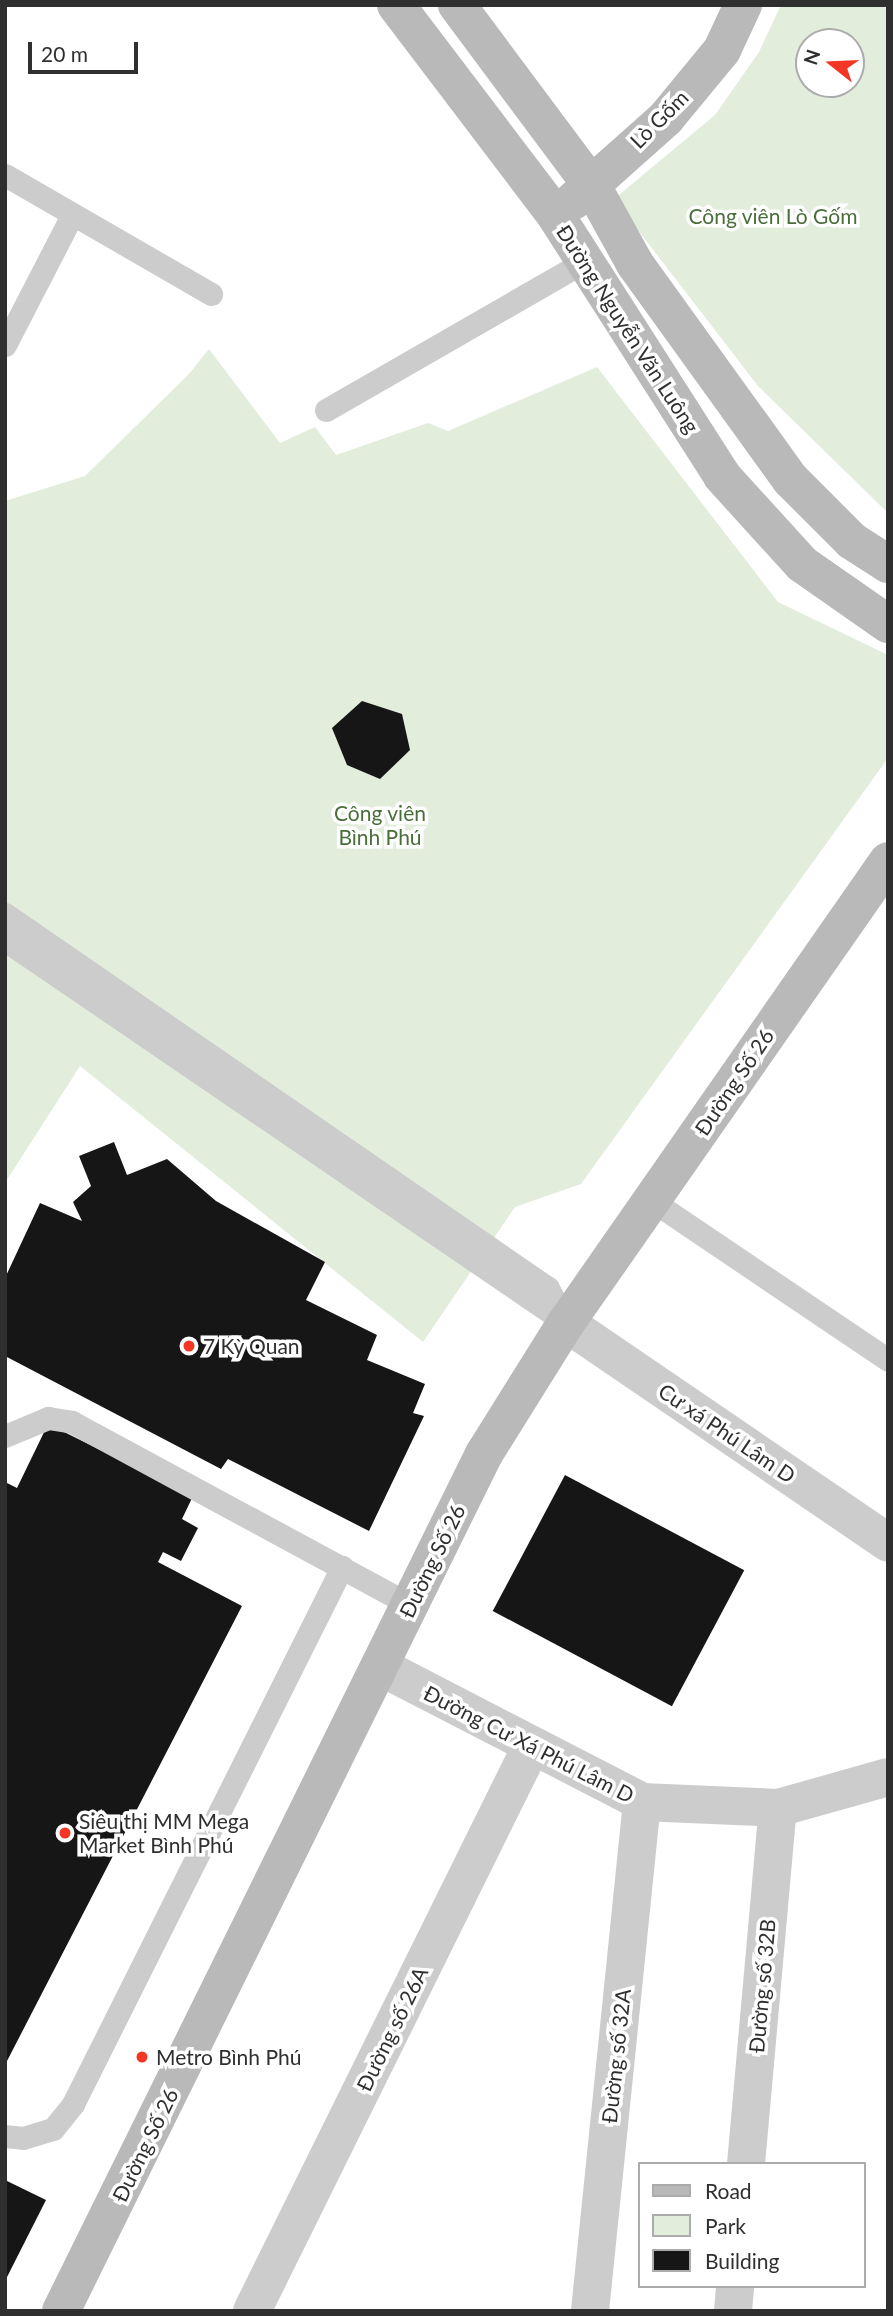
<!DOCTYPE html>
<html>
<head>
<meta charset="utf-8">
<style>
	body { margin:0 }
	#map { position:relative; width:893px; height:2316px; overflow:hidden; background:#fff; font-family:Lato,sans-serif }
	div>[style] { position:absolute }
	.green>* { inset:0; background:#e2eddc }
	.building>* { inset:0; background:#161616; transform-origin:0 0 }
	.lane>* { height:23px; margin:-11.5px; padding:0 11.5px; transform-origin:11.5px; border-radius:11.5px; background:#ccc }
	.street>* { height:38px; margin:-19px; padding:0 19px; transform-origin:19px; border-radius:19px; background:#ccc }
	.secondary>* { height:38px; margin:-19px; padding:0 19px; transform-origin:19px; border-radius:19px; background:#b9b9b9 }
	.dots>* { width:19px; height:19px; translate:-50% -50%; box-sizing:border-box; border:4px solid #fff; border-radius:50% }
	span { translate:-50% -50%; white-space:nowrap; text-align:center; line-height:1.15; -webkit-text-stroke:7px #fff; paint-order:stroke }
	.street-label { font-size:21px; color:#2f2f2f }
	.park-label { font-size:21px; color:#496e39 }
	.poi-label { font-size:21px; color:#2f2f2f }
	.left { translate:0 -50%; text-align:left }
	.frame { position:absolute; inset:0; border:7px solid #2f2f2f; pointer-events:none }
	.legend { position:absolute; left:638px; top:2162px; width:228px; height:126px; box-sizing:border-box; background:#fff; border:2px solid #acacac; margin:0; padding:9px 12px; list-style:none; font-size:21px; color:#2f2f2f }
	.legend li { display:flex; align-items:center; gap:14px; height:35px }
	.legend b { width:35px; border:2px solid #acacac }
	.north { position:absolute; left:795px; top:28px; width:70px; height:70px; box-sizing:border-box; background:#fff; border:2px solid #acacac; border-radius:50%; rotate:288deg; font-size:19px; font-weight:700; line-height:28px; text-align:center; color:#2f2f2f }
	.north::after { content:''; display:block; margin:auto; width:24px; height:32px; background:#f33724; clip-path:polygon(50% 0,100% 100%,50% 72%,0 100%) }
	.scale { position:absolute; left:28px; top:42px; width:110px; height:32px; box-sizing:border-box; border:4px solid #2f2f2f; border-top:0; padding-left:9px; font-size:21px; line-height:24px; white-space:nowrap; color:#2f2f2f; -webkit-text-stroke:5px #fff; paint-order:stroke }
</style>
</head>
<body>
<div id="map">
	<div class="green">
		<i style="clip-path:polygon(evenodd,781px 5px,888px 5px,888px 513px,758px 386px,614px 199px,715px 115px,759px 52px,781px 5px,809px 42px,851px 42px,851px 84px,809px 84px,809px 42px)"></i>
		<i style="clip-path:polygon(209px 349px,280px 443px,315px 427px,336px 455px,428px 423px,448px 431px,597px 367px,778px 602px,888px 655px,888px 758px,581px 1184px,515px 1207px,423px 1342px,80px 1066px,5px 1183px,5px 501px,85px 476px,189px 374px)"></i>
	</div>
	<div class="building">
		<i style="clip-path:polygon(362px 701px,402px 714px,410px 750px,380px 779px,347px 765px,332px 728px)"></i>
		<i style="clip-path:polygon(114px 1142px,127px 1175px,167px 1159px,216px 1201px,325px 1262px,306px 1300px,377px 1335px,367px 1360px,425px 1384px,413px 1413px,424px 1416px,369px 1531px,228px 1459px,221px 1469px,5px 1356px,5px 1278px,40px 1203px,82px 1221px,73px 1202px,91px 1186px,79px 1156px)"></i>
		<i style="clip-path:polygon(48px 1424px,193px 1496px,182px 1519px,198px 1528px,181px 1561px,163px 1552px,158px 1562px,242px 1606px,7px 2061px,5px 1482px,17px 1488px)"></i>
		<i style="left:565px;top:1475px;width:203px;height:154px;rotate:28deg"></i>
		<i style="clip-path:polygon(5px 2180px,46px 2200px,5px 2281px)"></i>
	</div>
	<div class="lane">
		<i style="left:5px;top:175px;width:238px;rotate:30deg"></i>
		<i style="left:5px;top:345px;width:146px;rotate:-62.7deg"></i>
		<i style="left:326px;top:410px;width:297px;rotate:-29.9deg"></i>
		<i style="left:5px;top:914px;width:659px;rotate:34.56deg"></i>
		<i style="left:548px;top:1288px;width:39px;rotate:63deg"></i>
		<i style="left:5px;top:940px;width:679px;rotate:34.32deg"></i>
		<i style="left:654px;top:1202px;width:282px;rotate:34deg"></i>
		<i style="left:5px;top:1436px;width:47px;rotate:-22.7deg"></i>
		<i style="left:48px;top:1418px;width:24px;rotate:9deg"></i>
		<i style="left:72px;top:1422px;width:384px;rotate:28.4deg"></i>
		<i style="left:5px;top:2136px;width:18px;rotate:6deg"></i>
		<i style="left:23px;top:2138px;width:31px;rotate:-17deg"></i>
		<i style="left:53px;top:2129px;width:32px;rotate:-51deg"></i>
		<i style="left:73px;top:2104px;width:601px;rotate:-63.39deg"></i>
	</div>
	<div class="street">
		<i style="left:566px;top:1323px;width:390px;rotate:34.3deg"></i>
		<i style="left:381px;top:1667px;width:294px;rotate:27.3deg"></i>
		<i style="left:642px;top:1802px;width:136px;rotate:2.5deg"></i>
		<i style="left:778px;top:1808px;width:114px;rotate:-15.7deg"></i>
		<i style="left:746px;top:2164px;width:357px;rotate:-84.9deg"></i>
		<i style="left:252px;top:2311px;width:629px;rotate:-63.68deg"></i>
		<i style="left:590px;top:2311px;width:512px;rotate:-84.17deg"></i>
		<i style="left:733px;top:2311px;width:25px;rotate:-85deg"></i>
	</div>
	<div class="secondary">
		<i style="left:396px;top:5px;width:265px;rotate:52.8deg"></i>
		<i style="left:556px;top:216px;width:308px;rotate:57.4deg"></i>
		<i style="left:722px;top:476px;width:119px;rotate:47.7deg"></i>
		<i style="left:802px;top:564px;width:105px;rotate:34.9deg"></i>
		<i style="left:457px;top:5px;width:226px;rotate:53.3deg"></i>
		<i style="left:592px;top:186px;width:89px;rotate:61.1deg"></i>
		<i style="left:635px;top:264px;width:266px;rotate:54.2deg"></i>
		<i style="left:791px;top:480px;width:86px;rotate:45deg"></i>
		<i style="left:852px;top:541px;width:43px;rotate:32.6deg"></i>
		<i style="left:573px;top:201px;width:125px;rotate:-41.7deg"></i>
		<i style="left:666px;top:118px;width:88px;rotate:-50.5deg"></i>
		<i style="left:722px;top:50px;width:50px;rotate:-65deg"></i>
		<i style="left:61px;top:2311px;width:956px;rotate:-63.73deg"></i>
		<i style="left:484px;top:1454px;width:155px;rotate:-58deg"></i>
		<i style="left:566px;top:1323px;width:563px;rotate:-55.12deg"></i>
	</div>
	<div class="dots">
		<i style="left:189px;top:1346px;background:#f33724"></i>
		<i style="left:65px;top:1833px;background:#f33724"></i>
		<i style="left:142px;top:2057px;background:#f33724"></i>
	</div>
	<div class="street-label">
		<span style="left:659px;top:119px;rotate:-45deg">Lò Gốm</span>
		<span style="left:628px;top:329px;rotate:57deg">Đường Nguyễn Văn Luông</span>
		<span style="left:734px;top:1082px;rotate:-56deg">Đường Số 26</span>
		<span style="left:727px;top:1433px;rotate:34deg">Cư xá Phú Lâm D</span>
		<span style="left:432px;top:1561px;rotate:-64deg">Đường Số 26</span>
		<span style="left:529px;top:1744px;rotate:27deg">Đường Cư Xá Phú Lâm D</span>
		<span style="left:762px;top:1986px;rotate:-85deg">Đường số 32B</span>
		<span style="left:392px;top:2029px;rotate:-64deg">Đường số 26A</span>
		<span style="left:616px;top:2056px;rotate:-84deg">Đường số 32A</span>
		<span style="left:145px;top:2145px;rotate:-64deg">Đường Số 26</span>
	</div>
	<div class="park-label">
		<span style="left:773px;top:216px">Công viên Lò Gốm</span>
		<span style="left:380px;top:825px">Công viên<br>Bình Phú</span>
	</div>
	<div class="poi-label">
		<span class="left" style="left:203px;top:1346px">7 Kỳ Quan</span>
		<span class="left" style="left:79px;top:1833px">Siêu thị MM Mega<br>Market Bình Phú</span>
		<span class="left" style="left:156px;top:2057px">Metro Bình Phú</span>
	</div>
	<div class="frame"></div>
	<ul class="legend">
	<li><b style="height:9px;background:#b9b9b9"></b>Road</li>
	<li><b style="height:19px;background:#e2eddc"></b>Park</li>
	<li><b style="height:19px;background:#161616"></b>Building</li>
	</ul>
	<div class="north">N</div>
	<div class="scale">20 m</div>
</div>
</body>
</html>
